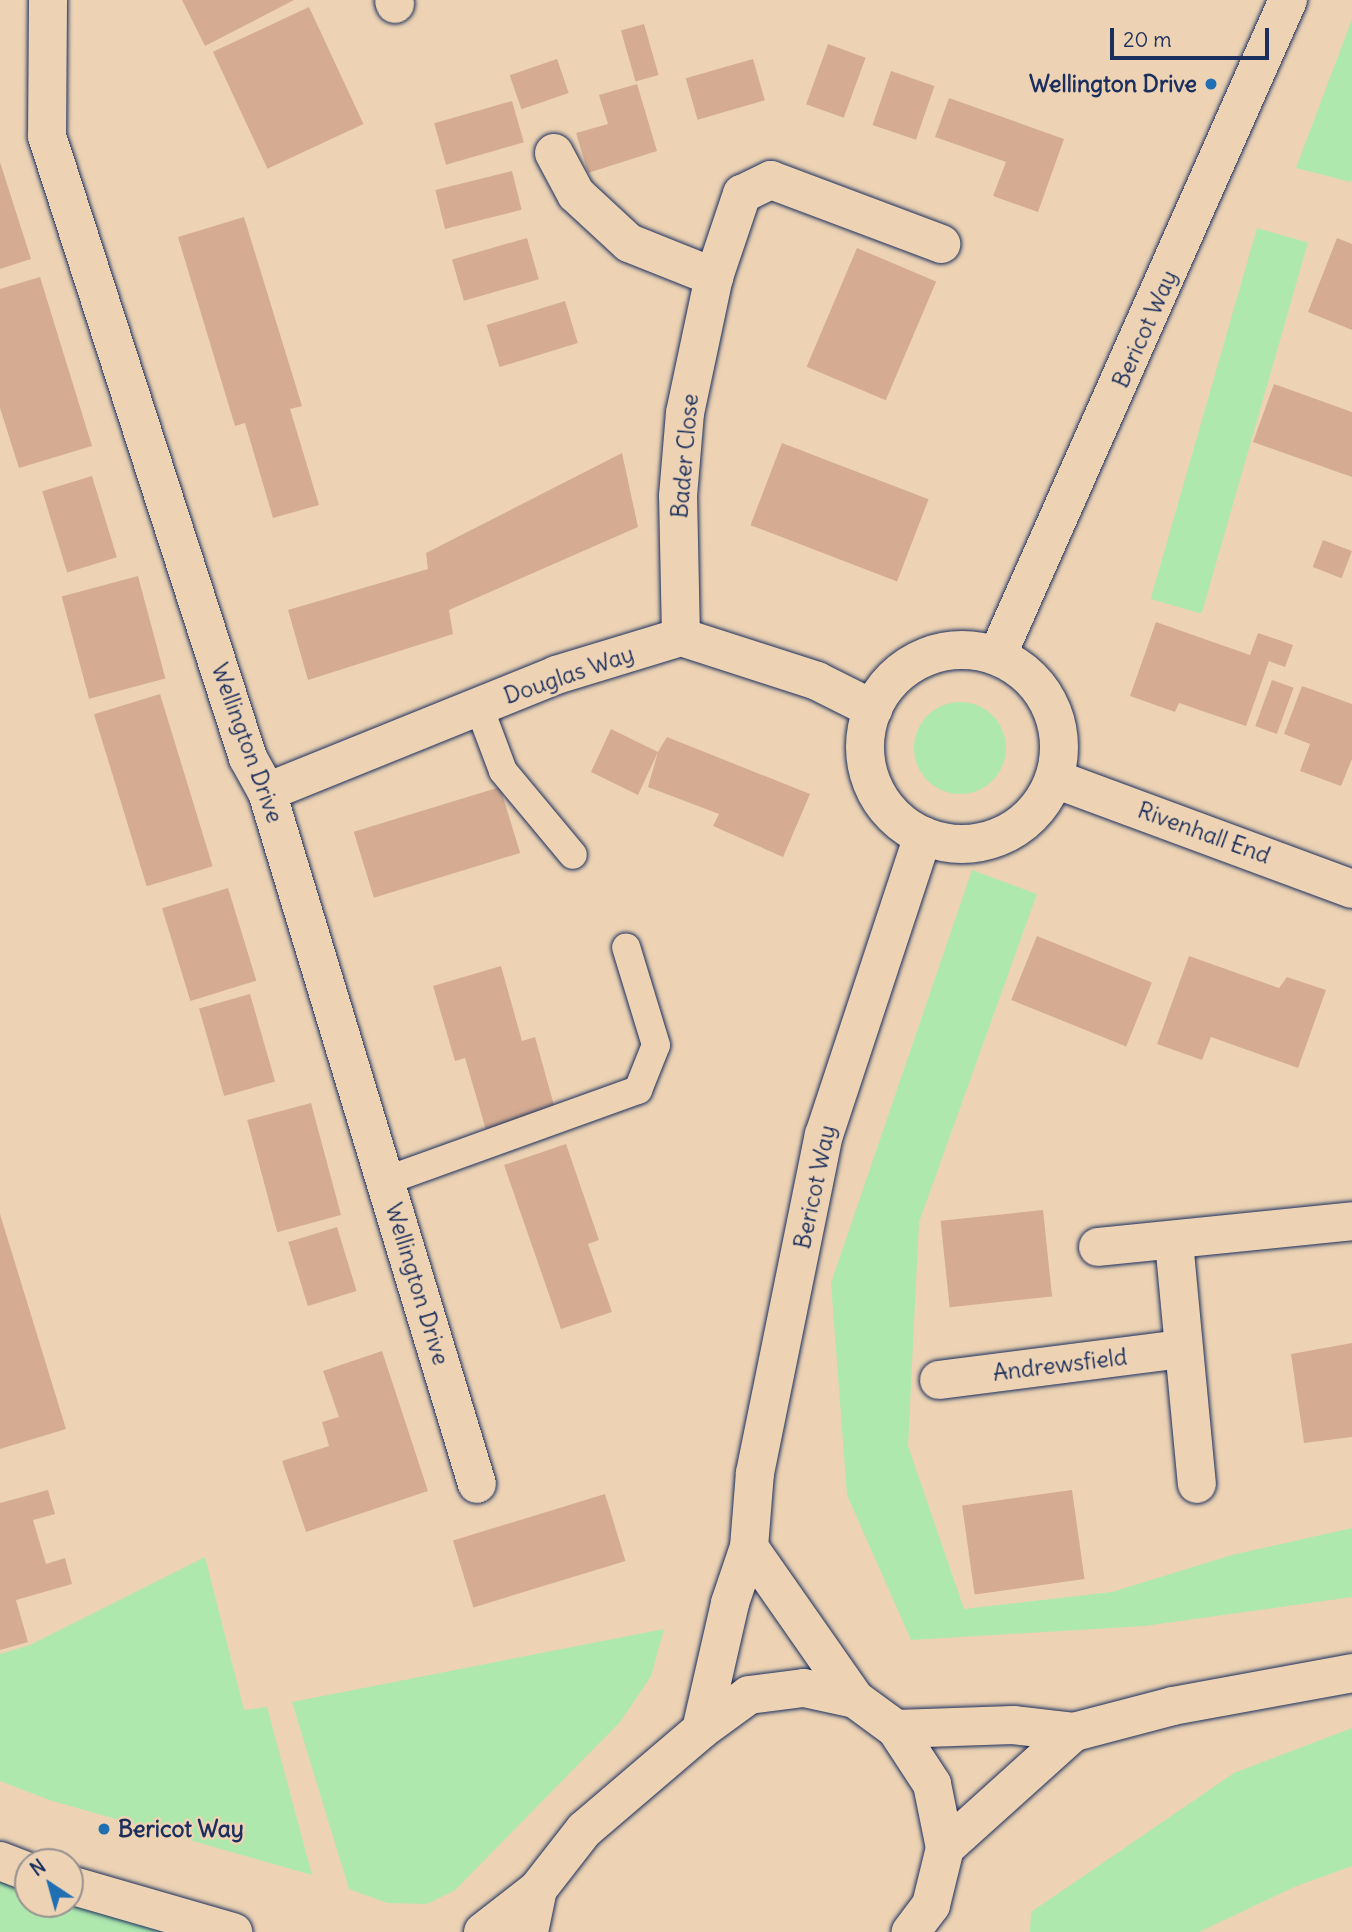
<!DOCTYPE html>
<html>
<head>
<meta charset="utf-8">
<style>
	body { margin:0 }
	#map { position:relative; width:1352px; height:1932px; overflow:hidden; background:#edd3b4; font-family:Delius,sans-serif }
	div>[style] { position:absolute }
	.green>* { inset:0; background:#aee8ad; transform-origin:0 0 }
	.round { border-radius:50% }
	.building>* { inset:0; background:#d5ac91; transform-origin:0 0 }
	.roads { filter:drop-shadow(0 0 2px #1b2f5e) drop-shadow(0 0 2px #1b2f5e) }
	.service>* { height:28px; margin:-14px; padding:0 14px; transform-origin:14px; border-radius:14px; background:#edd3b4 }
	.minor>* { height:38px; margin:-19px; padding:0 19px; transform-origin:19px; border-radius:19px; background:#edd3b4 }
	.minor>.ring { margin:-19px; padding:0; box-sizing:content-box; background:none; border:38px solid #edd3b4; border-radius:50% }
	.tertiary>* { height:38px; margin:-19px; padding:0 19px; transform-origin:19px; border-radius:19px; background:#edd3b4 }
	.dots>* { width:19px; height:19px; translate:-50% -50%; box-sizing:border-box; border:4px solid #edd3b4; border-radius:50% }
	span { translate:-50% -50%; white-space:nowrap; text-align:center; line-height:1.15; -webkit-text-stroke:5px #edd3b4; paint-order:stroke }
	.poi-label { font-size:23px; color:#1b2f5e; font-weight:700 }
	.right { translate:-100% -50%; text-align:right }
	.left { translate:0 -50%; text-align:left }
	.street-label { font-size:23px; color:#1b2f5e }
	.north { position:absolute; left:14px; top:1848px; width:70px; height:70px; box-sizing:border-box; background:#edd3b4; border:2px solid #999192; border-radius:50%; rotate:324deg; font-size:19px; font-weight:700; line-height:28px; text-align:center; color:#1b2f5e }
	.north::after { content:''; display:block; margin:auto; width:24px; height:32px; background:#1f6fb2; clip-path:polygon(50% 0,100% 100%,50% 72%,0 100%) }
	.scale { position:absolute; left:1110px; top:28px; width:159px; height:32px; box-sizing:border-box; border:4px solid #1b2f5e; border-top:0; padding-left:9px; font-size:21px; line-height:24px; white-space:nowrap; color:#1b2f5e; -webkit-text-stroke:5px #edd3b4; paint-order:stroke }
</style>
</head>
<body>
<div id="map">
	<div class="green">
		<i style="clip-path:polygon(1352px 19px,1352px 178px,1351px 182px,1296px 168px)"></i>
		<i style="left:1257px;top:228px;width:53px;height:386px;rotate:16deg"></i>
		<i class="round" style="left:914px;top:702px;width:92px;height:92px"></i>
		<i style="clip-path:polygon(972px 870px,1037px 894px,919px 1222px,908px 1446px,964px 1609px,1112px 1592px,1232px 1555px,1352px 1528px,1352px 1597px,1144px 1626px,911px 1640px,847px 1495px,831px 1283px)"></i>
		<i style="clip-path:polygon(205px 1557px,244px 1710px,267px 1707px,312px 1875px,49px 1800px,0 1781px,0 1654px,30px 1645px)"></i>
		<i style="clip-path:polygon(664px 1629px,651px 1676px,620px 1722px,455px 1890px,427px 1904px,387px 1903px,349px 1889px,292px 1702px)"></i>
		<i style="clip-path:polygon(1352px 1728px,1352px 1866px,1294px 1887px,1199px 1932px,1030px 1932px,1031px 1912px,1234px 1773px)"></i>
		<i style="clip-path:polygon(0 1861px,28px 1872px,28px 1904px,70px 1904px,233px 1932px,0 1932px)"></i>
	</div>
	<div class="building">
		<i style="clip-path:polygon(182px 0,294px 0,205px 46px)"></i>
		<i style="left:309px;top:7px;width:129px;height:106px;rotate:65deg"></i>
		<i style="left:644px;top:24px;width:53px;height:24px;rotate:74deg"></i>
		<i style="left:828px;top:44px;width:40px;height:64px;rotate:20deg"></i>
		<i style="left:557px;top:59px;width:36px;height:50px;rotate:71deg"></i>
		<i style="left:753px;top:59px;width:43px;height:70px;rotate:74deg"></i>
		<i style="left:891px;top:71px;width:46px;height:57px;rotate:19deg"></i>
		<i style="clip-path:polygon(637px 84px,657px 151px,588px 173px,576px 133px,608px 124px,599px 95px)"></i>
		<i style="clip-path:polygon(949px 98px,1064px 139px,1038px 212px,993px 196px,1006px 162px,935px 137px)"></i>
		<i style="left:512px;top:101px;width:43px;height:81px;rotate:74deg"></i>
		<i style="clip-path:polygon(0 162px,31px 259px,0 269px)"></i>
		<i style="left:512px;top:171px;width:40px;height:79px;rotate:76deg"></i>
		<i style="clip-path:polygon(244px 217px,302px 406px,290px 409px,319px 505px,273px 518px,245px 423px,235px 426px,178px 237px)"></i>
		<i style="left:527px;top:238px;width:43px;height:78px;rotate:74deg"></i>
		<i style="clip-path:polygon(1337px 238px,1352px 244px,1352px 330px,1308px 312px)"></i>
		<i style="left:857px;top:248px;width:86px;height:129px;rotate:23deg"></i>
		<i style="clip-path:polygon(40px 277px,92px 446px,19px 468px,0 408px,0 289px)"></i>
		<i style="left:565px;top:301px;width:44px;height:82px;rotate:73deg"></i>
		<i style="clip-path:polygon(1274px 384px,1352px 412px,1352px 477px,1253px 442px)"></i>
		<i style="left:782px;top:443px;width:157px;height:88px;rotate:21deg"></i>
		<i style="clip-path:polygon(622px 453px,638px 527px,449px 610px,453px 634px,308px 680px,288px 610px,428px 569px,426px 553px)"></i>
		<i style="left:92px;top:476px;width:85px;height:52px;rotate:73deg"></i>
		<i style="left:1323px;top:540px;width:31px;height:29px;rotate:21deg"></i>
		<i style="left:138px;top:576px;width:106px;height:79px;rotate:75deg"></i>
		<i style="clip-path:polygon(1156px 622px,1250px 655px,1258px 633px,1293px 645px,1285px 667px,1269px 661px,1246px 726px,1179px 703px,1175px 712px,1130px 696px)"></i>
		<i style="left:1272px;top:680px;width:23px;height:49px;rotate:20deg"></i>
		<i style="clip-path:polygon(1302px 686px,1352px 704px,1352px 759px,1341px 786px,1300px 771px,1310px 744px,1284px 734px)"></i>
		<i style="left:160px;top:694px;width:180px;height:69px;rotate:73deg"></i>
		<i style="clip-path:polygon(611px 729px,658px 752px,667px 737px,810px 794px,783px 857px,713px 826px,719px 814px,648px 787px,658px 752px,638px 795px,591px 772px)"></i>
		<i style="left:500px;top:787px;width:69px;height:153px;rotate:73deg"></i>
		<i style="left:228px;top:888px;width:97px;height:69px;rotate:73deg"></i>
		<i style="left:1037px;top:936px;width:124px;height:69px;rotate:22deg"></i>
		<i style="clip-path:polygon(1189px 956px,1279px 988px,1287px 977px,1326px 990px,1298px 1068px,1211px 1037px,1202px 1060px,1157px 1044px)"></i>
		<i style="clip-path:polygon(501px 966px,522px 1041px,535px 1037px,555px 1109px,486px 1130px,465px 1058px,455px 1061px,433px 986px)"></i>
		<i style="left:250px;top:994px;width:91px;height:53px;rotate:74deg"></i>
		<i style="left:311px;top:1103px;width:116px;height:66px;rotate:75deg"></i>
		<i style="clip-path:polygon(566px 1144px,599px 1240px,588px 1244px,612px 1312px,561px 1329px,504px 1165px)"></i>
		<i style="left:1043px;top:1210px;width:87px;height:103px;rotate:84deg"></i>
		<i style="clip-path:polygon(0 1214px,66px 1429px,0 1449px)"></i>
		<i style="left:337px;top:1227px;width:67px;height:51px;rotate:73deg"></i>
		<i style="clip-path:polygon(1352px 1343px,1352px 1437px,1304px 1443px,1291px 1354px)"></i>
		<i style="clip-path:polygon(382px 1351px,428px 1491px,306px 1532px,282px 1461px,329px 1446px,322px 1422px,339px 1417px,323px 1371px)"></i>
		<i style="clip-path:polygon(48px 1490px,55px 1514px,33px 1520px,46px 1564px,65px 1558px,72px 1584px,16px 1600px,28px 1642px,0 1650px,0 1503px)"></i>
		<i style="left:1072px;top:1490px;width:90px;height:111px;rotate:82deg"></i>
		<i style="left:605px;top:1494px;width:70px;height:159px;rotate:73deg"></i>
	</div>
	<div class="roads">
		<div class="service">
			<i style="left:479px;top:707px;width:68px;rotate:69.4deg"></i>
			<i style="left:503px;top:771px;width:109px;rotate:50.2deg"></i>
			<i style="left:385px;top:1181px;width:269px;rotate:-19.8deg"></i>
			<i style="left:638px;top:1090px;width:48px;rotate:-68.2deg"></i>
			<i style="left:656px;top:1045px;width:102px;rotate:-107deg"></i>
		</div>
		<div class="minor">
			<i style="left:48px;top:0;width:136px;rotate:90.4deg"></i>
			<i style="left:47px;top:136px;width:654px;rotate:72.09deg"></i>
			<i style="left:248px;top:758px;width:39px;rotate:61deg"></i>
			<i style="left:267px;top:792px;width:723px;rotate:73.12deg"></i>
			<i style="left:394px;top:0;width:4px;rotate:76deg"></i>
			<i style="left:554px;top:153px;width:47px;rotate:61.8deg"></i>
			<i style="left:576px;top:194px;width:72px;rotate:42.8deg"></i>
			<i style="left:629px;top:243px;width:92px;rotate:21.8deg"></i>
			<i style="left:681px;top:637px;width:141px;rotate:-91.2deg"></i>
			<i style="left:678px;top:496px;width:83px;rotate:-85.2deg"></i>
			<i style="left:685px;top:413px;width:139px;rotate:-78deg"></i>
			<i style="left:714px;top:277px;width:88px;rotate:-71.4deg"></i>
			<i style="left:742px;top:194px;width:32px;rotate:-26deg"></i>
			<i style="left:771px;top:180px;width:182px;rotate:20.6deg"></i>
			<i class="ring" style="left:865px;top:650px;width:156px;height:156px"></i>
			<i style="left:997px;top:656px;width:718px;rotate:-66.08deg"></i>
			<i style="left:1055px;top:779px;width:317px;rotate:20.3deg"></i>
			<i style="left:267px;top:792px;width:312px;rotate:-22deg"></i>
			<i style="left:556px;top:675px;width:131px;rotate:-16.9deg"></i>
			<i style="left:681px;top:637px;width:143px;rotate:17.9deg"></i>
			<i style="left:817px;top:681px;width:63px;rotate:26.6deg"></i>
			<i style="left:1174px;top:1242px;width:243px;rotate:84.6deg"></i>
			<i style="left:1098px;top:1247px;width:255px;rotate:-5.8deg"></i>
			<i style="left:939px;top:1380px;width:244px;rotate:-7.3deg"></i>
			<i style="left:749px;top:1547px;width:185px;rotate:55.1deg"></i>
			<i style="left:701px;top:1730px;width:130px;rotate:-77.1deg"></i>
			<i style="left:730px;top:1603px;width:59px;rotate:-71.3deg"></i>
			<i style="left:749px;top:1547px;width:74px;rotate:-85.4deg"></i>
			<i style="left:755px;top:1473px;width:345px;rotate:-78.5deg"></i>
			<i style="left:824px;top:1135px;width:315px;rotate:-71.7deg"></i>
		</div>
		<div class="tertiary">
			<i style="left:896px;top:1729px;width:117px;rotate:-2deg"></i>
			<i style="left:1013px;top:1725px;width:61px;rotate:6.5deg"></i>
			<i style="left:1074px;top:1732px;width:102px;rotate:-14.7deg"></i>
			<i style="left:1173px;top:1706px;width:182px;rotate:-10.4deg"></i>
			<i style="left:945px;top:1848px;width:173px;rotate:-42deg"></i>
			<i style="left:0;top:1861px;width:30px;rotate:21deg"></i>
			<i style="left:70px;top:1885px;width:170px;rotate:16.1deg"></i>
			<i style="left:483px;top:1932px;width:70px;rotate:-38deg"></i>
			<i style="left:529px;top:1932px;width:44px;rotate:-78.2deg"></i>
			<i style="left:538px;top:1889px;width:75px;rotate:-52.1deg"></i>
			<i style="left:584px;top:1830px;width:154px;rotate:-40.5deg"></i>
			<i style="left:701px;top:1730px;width:59px;rotate:-36.1deg"></i>
			<i style="left:749px;top:1695px;width:55px;rotate:-7.3deg"></i>
			<i style="left:804px;top:1688px;width:52px;rotate:12.2deg"></i>
			<i style="left:855px;top:1699px;width:51px;rotate:36.2deg"></i>
			<i style="left:896px;top:1729px;width:66px;rotate:56.8deg"></i>
			<i style="left:932px;top:1784px;width:65px;rotate:78.5deg"></i>
			<i style="left:945px;top:1848px;width:59px;rotate:103.8deg"></i>
			<i style="left:931px;top:1905px;width:34px;rotate:127deg"></i>
		</div>
	</div>
	<div class="dots">
		<i style="left:1211px;top:84px;background:#1f6fb2"></i>
		<i style="left:104px;top:1829px;background:#1f6fb2"></i>
	</div>
	<div class="poi-label">
		<span class="right" style="left:1197px;top:84px">Wellington Drive</span>
		<span class="left" style="left:118px;top:1829px">Bericot Way</span>
	</div>
	<div class="street-label">
		<span style="left:1145px;top:329px;rotate:-66deg">Bericot Way</span>
		<span style="left:685px;top:456px;rotate:-85deg">Bader Close</span>
		<span style="left:569px;top:675px;rotate:-19deg">Douglas Way</span>
		<span style="left:247px;top:743px;rotate:70deg">Wellington Drive</span>
		<span style="left:1204px;top:833px;rotate:20deg">Rivenhall End</span>
		<span style="left:815px;top:1187px;rotate:-78deg">Bericot Way</span>
		<span style="left:417px;top:1284px;rotate:73deg">Wellington Drive</span>
		<span style="left:1060px;top:1365px;rotate:-7deg">Andrewsfield</span>
	</div>
	<div class="north">N</div>
	<div class="scale">20 m</div>
</div>
</body>
</html>
